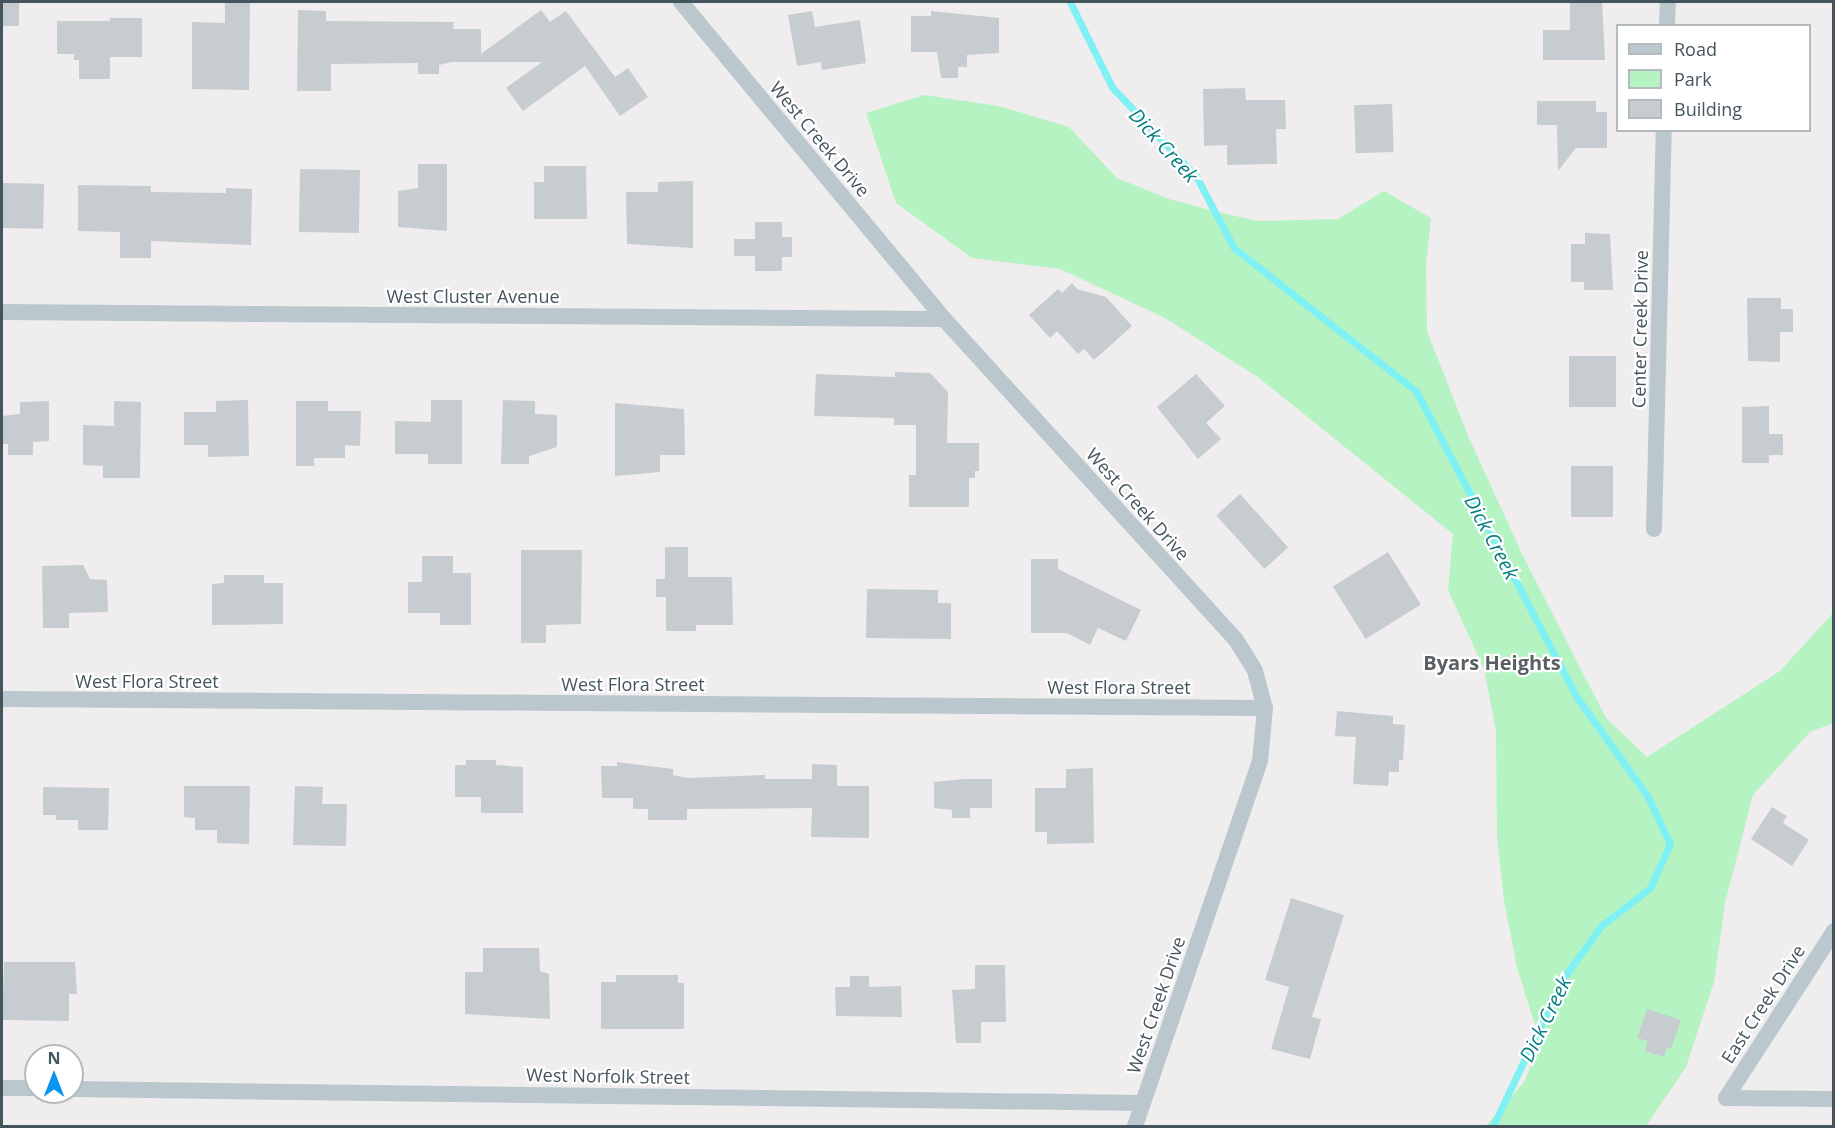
<!DOCTYPE html>
<html>
<head>
<meta charset="utf-8">
<style>
	body { margin:0 }
	#map { position:relative; width:1835px; height:1128px; overflow:hidden; background:#f0edee; font-family:"Open Sans",sans-serif }
	div>[style] { position:absolute }
	.green>* { inset:0; background:#b6f3c3 }
	.stream>* { height:7px; margin:-3.5px; padding:0 3.5px; transform-origin:3.5px; border-radius:3.5px; background:#7ff0f4 }
	.building>* { inset:0; background:#c7ccd1; transform-origin:0 0 }
	.street>* { height:16px; margin:-8px; padding:0 8px; transform-origin:8px; border-radius:8px; background:#bac8ce }
	span { translate:-50% -50%; white-space:nowrap; text-align:center; line-height:1.15; -webkit-text-stroke:4.5px #fff; paint-order:stroke }
	.street-label { font-size:18px; color:#44555d }
	.water-label { font-size:20px; color:#057e82; font-style:italic }
	.neighbourhood-label { font-size:20px; color:#595f63; font-weight:700 }
	.frame { position:absolute; inset:0; border:3px solid #44555d; pointer-events:none }
	.legend { position:absolute; left:1616px; top:24px; width:195px; height:108px; box-sizing:border-box; background:#fff; border:2px solid #b4bbbe; margin:0; padding:8px 10px; list-style:none; font-size:18px; color:#44555d }
	.legend li { display:flex; align-items:center; gap:12px; height:30px }
	.legend b { width:30px; border:2px solid #b4bbbe }
	.north { position:absolute; left:24px; top:1044px; width:60px; height:60px; box-sizing:border-box; background:#fff; border:2px solid #b4bbbe; border-radius:50%; rotate:0deg; font-size:16px; font-weight:700; line-height:24px; text-align:center; color:#44555d }
	.north::after { content:''; display:block; margin:auto; width:21px; height:27px; background:#0795f0; clip-path:polygon(50% 0,100% 100%,50% 72%,0 100%) }
</style>
</head>
<body>
<div id="map">
	<div class="green">
		<i style="clip-path:polygon(924px 95px,999px 106px,1069px 127px,1117px 178px,1169px 199px,1210px 210px,1257px 221px,1338px 219px,1384px 191px,1431px 218px,1426px 264px,1427px 331px,1469px 438px,1523px 556px,1606px 718px,1647px 757px,1780px 671px,1833px 613px,1833px 723px,1810px 732px,1753px 795px,1725px 903px,1714px 982px,1686px 1067px,1646px 1126px,1486px 1126px,1524px 1082px,1541px 1043px,1517px 968px,1504px 900px,1497px 838px,1496px 731px,1484px 669px,1448px 590px,1453px 534px,1259px 378px,1165px 318px,1060px 269px,972px 258px,896px 203px,866px 113px)"></i>
	</div>
	<div class="stream">
		<i style="left:1070px;top:2px;width:95px;rotate:63.7deg"></i>
		<i style="left:1112px;top:87px;width:122px;rotate:46.7deg"></i>
		<i style="left:1196px;top:176px;width:81px;rotate:62.2deg"></i>
		<i style="left:1234px;top:248px;width:231px;rotate:38.2deg"></i>
		<i style="left:1416px;top:391px;width:344px;rotate:62.3deg"></i>
		<i style="left:1576px;top:696px;width:124px;rotate:54.5deg"></i>
		<i style="left:1648px;top:797px;width:52px;rotate:64.9deg"></i>
		<i style="left:1670px;top:844px;width:48px;rotate:114.4deg"></i>
		<i style="left:1650px;top:888px;width:62px;rotate:142.2deg"></i>
		<i style="left:1601px;top:926px;width:67px;rotate:125.8deg"></i>
		<i style="left:1562px;top:980px;width:161px;rotate:115.3deg"></i>
	</div>
	<div class="building">
		<i style="left:2px;top:2px;width:17px;height:24px"></i>
		<i style="clip-path:polygon(225px 2px,250px 2px,249px 90px,192px 89px,192px 22px,225px 23px)"></i>
		<i style="clip-path:polygon(1570px 2px,1602px 2px,1605px 60px,1543px 60px,1543px 30px,1570px 30px)"></i>
		<i style="clip-path:polygon(298px 10px,326px 11px,326px 21px,454px 22px,453px 29px,481px 29px,481px 54px,541px 10px,550px 22px,566px 11px,615px 77px,628px 68px,648px 97px,620px 116px,585px 66px,523px 111px,506px 88px,542px 62px,452px 62px,439px 65px,439px 74px,418px 74px,418px 63px,331px 64px,331px 91px,297px 91px)"></i>
		<i style="clip-path:polygon(812px 11px,815px 27px,860px 20px,866px 63px,822px 70px,821px 62px,797px 66px,788px 15px)"></i>
		<i style="clip-path:polygon(931px 11px,999px 18px,999px 53px,967px 55px,967px 67px,958px 67px,958px 78px,941px 78px,937px 52px,911px 52px,911px 16px,931px 16px)"></i>
		<i style="clip-path:polygon(110px 18px,142px 18px,142px 57px,110px 57px,110px 79px,79px 79px,79px 60px,74px 60px,74px 54px,57px 54px,57px 21px,110px 21px)"></i>
		<i style="clip-path:polygon(1245px 88px,1246px 100px,1285px 100px,1286px 129px,1276px 129px,1277px 164px,1227px 165px,1227px 145px,1204px 146px,1203px 89px)"></i>
		<i style="clip-path:polygon(1537px 101px,1596px 101px,1596px 112px,1607px 112px,1607px 148px,1576px 148px,1558px 171px,1557px 125px,1537px 125px)"></i>
		<i style="left:1392px;top:104px;width:48px;height:38px;rotate:88deg"></i>
		<i style="clip-path:polygon(418px 164px,447px 164px,447px 231px,398px 227px,398px 191px,418px 188px)"></i>
		<i style="clip-path:polygon(544px 166px,586px 166px,587px 219px,534px 219px,534px 182px,544px 182px)"></i>
		<i style="left:300px;top:169px;width:60px;height:63px;rotate:1deg"></i>
		<i style="clip-path:polygon(693px 181px,693px 248px,627px 244px,626px 192px,658px 192px,658px 182px)"></i>
		<i style="left:2px;top:183px;width:42px;height:45px;rotate:1deg"></i>
		<i style="clip-path:polygon(78px 185px,151px 186px,151px 192px,226px 193px,226px 188px,252px 189px,251px 245px,151px 241px,151px 258px,120px 258px,120px 232px,78px 231px)"></i>
		<i style="clip-path:polygon(755px 222px,782px 222px,782px 237px,792px 237px,792px 257px,782px 257px,782px 271px,755px 271px,755px 256px,734px 256px,734px 239px,755px 239px)"></i>
		<i style="clip-path:polygon(1585px 233px,1610px 234px,1613px 290px,1584px 290px,1584px 282px,1571px 282px,1571px 244px,1585px 244px)"></i>
		<i style="clip-path:polygon(1072px 283px,1077px 289px,1106px 297px,1132px 326px,1094px 360px,1084px 349px,1078px 354px,1057px 331px,1050px 338px,1029px 315px,1058px 289px,1062px 293px)"></i>
		<i style="clip-path:polygon(1747px 298px,1781px 298px,1781px 309px,1793px 309px,1793px 332px,1780px 332px,1780px 362px,1748px 361px)"></i>
		<i style="left:1569px;top:356px;width:47px;height:51px"></i>
		<i style="clip-path:polygon(895px 372px,930px 373px,948px 392px,947px 443px,979px 443px,979px 471px,975px 471px,975px 478px,969px 478px,969px 507px,909px 507px,909px 475px,916px 475px,916px 425px,894px 425px,894px 418px,814px 416px,816px 374px,895px 377px)"></i>
		<i style="clip-path:polygon(1196px 374px,1225px 406px,1206px 423px,1221px 439px,1198px 459px,1157px 407px)"></i>
		<i style="clip-path:polygon(248px 400px,249px 456px,208px 457px,208px 445px,184px 445px,184px 412px,216px 412px,216px 401px)"></i>
		<i style="clip-path:polygon(431px 400px,462px 400px,462px 464px,428px 464px,428px 454px,395px 454px,395px 421px,431px 422px)"></i>
		<i style="clip-path:polygon(503px 400px,535px 401px,535px 414px,557px 415px,557px 447px,529px 456px,529px 464px,501px 464px)"></i>
		<i style="clip-path:polygon(49px 401px,49px 441px,33px 442px,33px 455px,8px 455px,8px 444px,2px 444px,2px 416px,20px 414px,20px 402px)"></i>
		<i style="clip-path:polygon(114px 401px,141px 402px,140px 478px,103px 478px,103px 466px,83px 465px,83px 425px,114px 426px)"></i>
		<i style="clip-path:polygon(296px 401px,328px 401px,328px 411px,361px 411px,360px 446px,345px 445px,345px 458px,314px 458px,314px 466px,296px 466px)"></i>
		<i style="clip-path:polygon(615px 403px,684px 409px,685px 455px,660px 455px,660px 472px,615px 476px)"></i>
		<i style="clip-path:polygon(1769px 406px,1769px 434px,1783px 434px,1783px 455px,1769px 455px,1769px 463px,1742px 463px,1742px 407px)"></i>
		<i style="left:1571px;top:466px;width:42px;height:51px"></i>
		<i style="left:1240px;top:494px;width:72px;height:32px;rotate:48deg"></i>
		<i style="clip-path:polygon(665px 547px,688px 547px,688px 577px,732px 577px,733px 625px,696px 625px,696px 631px,666px 631px,666px 597px,656px 597px,656px 579px,665px 579px)"></i>
		<i style="clip-path:polygon(521px 550px,582px 550px,581px 624px,546px 625px,546px 643px,521px 643px)"></i>
		<i style="left:1388px;top:552px;width:62px;height:65px;rotate:58deg"></i>
		<i style="clip-path:polygon(422px 556px,453px 556px,453px 573px,471px 573px,471px 625px,440px 625px,440px 613px,408px 613px,408px 582px,422px 582px)"></i>
		<i style="clip-path:polygon(1031px 559px,1058px 559px,1058px 569px,1141px 610px,1126px 641px,1098px 628px,1090px 645px,1067px 633px,1031px 633px)"></i>
		<i style="clip-path:polygon(83px 565px,90px 579px,107px 580px,108px 612px,69px 613px,69px 628px,43px 628px,42px 566px)"></i>
		<i style="clip-path:polygon(224px 575px,264px 575px,264px 583px,283px 583px,283px 624px,212px 625px,212px 584px,224px 583px)"></i>
		<i style="clip-path:polygon(867px 589px,938px 590px,938px 603px,951px 603px,951px 639px,866px 638px)"></i>
		<i style="clip-path:polygon(1337px 711px,1393px 716px,1393px 724px,1405px 725px,1403px 760px,1399px 760px,1399px 772px,1389px 772px,1388px 786px,1353px 784px,1356px 737px,1335px 736px)"></i>
		<i style="clip-path:polygon(466px 760px,496px 760px,496px 765px,523px 767px,523px 813px,481px 813px,481px 797px,455px 797px,455px 765px,466px 765px)"></i>
		<i style="clip-path:polygon(617px 762px,673px 769px,673px 775px,687px 778px,765px 775px,765px 779px,812px 779px,812px 764px,837px 765px,837px 786px,869px 786px,869px 838px,811px 837px,812px 808px,687px 809px,687px 820px,648px 820px,648px 809px,633px 809px,633px 798px,602px 798px,601px 766px,617px 766px)"></i>
		<i style="clip-path:polygon(1093px 768px,1094px 843px,1047px 844px,1047px 832px,1035px 832px,1035px 788px,1066px 788px,1066px 769px)"></i>
		<i style="clip-path:polygon(964px 779px,992px 779px,992px 808px,970px 808px,970px 818px,952px 818px,952px 810px,934px 808px,934px 782px)"></i>
		<i style="clip-path:polygon(184px 786px,250px 786px,249px 844px,217px 843px,217px 830px,195px 830px,195px 818px,184px 817px)"></i>
		<i style="clip-path:polygon(295px 786px,323px 787px,322px 804px,347px 804px,346px 846px,293px 845px)"></i>
		<i style="clip-path:polygon(43px 787px,109px 788px,108px 830px,78px 830px,78px 820px,56px 820px,56px 815px,43px 815px)"></i>
		<i style="clip-path:polygon(1772px 807px,1787px 816px,1783px 823px,1809px 840px,1792px 866px,1751px 839px)"></i>
		<i style="clip-path:polygon(1291px 898px,1344px 915px,1312px 1017px,1321px 1019px,1310px 1059px,1271px 1049px,1289px 987px,1265px 980px)"></i>
		<i style="clip-path:polygon(483px 948px,539px 948px,540px 971px,549px 974px,550px 1019px,465px 1014px,465px 972px,483px 972px)"></i>
		<i style="clip-path:polygon(4px 962px,75px 962px,77px 994px,69px 994px,69px 1021px,2px 1020px)"></i>
		<i style="clip-path:polygon(975px 965px,1005px 965px,1006px 1022px,981px 1022px,981px 1043px,956px 1043px,952px 990px,975px 989px)"></i>
		<i style="clip-path:polygon(616px 975px,678px 975px,678px 983px,684px 983px,684px 1029px,601px 1029px,601px 982px,616px 982px)"></i>
		<i style="clip-path:polygon(850px 976px,869px 976px,869px 987px,901px 986px,902px 1017px,836px 1016px,835px 987px,850px 987px)"></i>
		<i style="clip-path:polygon(1647px 1009px,1681px 1020px,1671px 1049px,1667px 1048px,1664px 1057px,1645px 1051px,1648px 1041px,1637px 1038px)"></i>
	</div>
	<div class="street">
		<i style="left:681px;top:2px;width:412px;rotate:50.3deg"></i>
		<i style="left:944px;top:319px;width:434px;rotate:47.7deg"></i>
		<i style="left:1236px;top:640px;width:36px;rotate:58deg"></i>
		<i style="left:1255px;top:671px;width:38px;rotate:75deg"></i>
		<i style="left:1265px;top:708px;width:53px;rotate:95.4deg"></i>
		<i style="left:1260px;top:761px;width:386px;rotate:108.9deg"></i>
		<i style="left:1667px;top:26px;width:24px;rotate:-88deg"></i>
		<i style="left:2px;top:312px;width:942px;rotate:0.43deg"></i>
		<i style="left:1654px;top:529px;width:399px;rotate:-88.6deg"></i>
		<i style="left:2px;top:699px;width:1263px;rotate:0.41deg"></i>
		<i style="left:2px;top:1088px;width:34px"></i>
		<i style="left:72px;top:1089px;width:1071px;rotate:0.75deg"></i>
		<i style="left:1726px;top:1098px;width:199px;rotate:-57.1deg"></i>
		<i style="left:1726px;top:1098px;width:108px;rotate:0.5deg"></i>
	</div>
	<div class="street-label">
		<span style="left:820px;top:139px;rotate:50deg">West Creek Drive</span>
		<span style="left:473px;top:296px">West Cluster Avenue</span>
		<span style="left:1640px;top:329px;rotate:-89deg">Center Creek Drive</span>
		<span style="left:1138px;top:504px;rotate:48deg">West Creek Drive</span>
		<span style="left:147px;top:681px">West Flora Street</span>
		<span style="left:633px;top:684px">West Flora Street</span>
		<span style="left:1119px;top:687px">West Flora Street</span>
		<span style="left:1763px;top:1004px;rotate:-57deg">East Creek Drive</span>
		<span style="left:1156px;top:1005px;rotate:-71deg">West Creek Drive</span>
		<span style="left:608px;top:1076px;rotate:1deg">West Norfolk Street</span>
	</div>
	<div class="water-label">
		<span style="left:1164px;top:145px;rotate:48deg">Dick Creek</span>
		<span style="left:1492px;top:537px;rotate:62deg">Dick Creek</span>
		<span style="left:1545px;top:1019px;rotate:-64deg">Dick Creek</span>
	</div>
	<div class="neighbourhood-label">
		<span style="left:1492px;top:662px">Byars Heights</span>
	</div>
	<div class="frame"></div>
	<ul class="legend">
	<li><b style="height:8px;background:#bac8ce"></b>Road</li>
	<li><b style="height:16px;background:#b6f3c3"></b>Park</li>
	<li><b style="height:16px;background:#c7ccd1"></b>Building</li>
	</ul>
	<div class="north">N</div>
</div>
</body>
</html>
